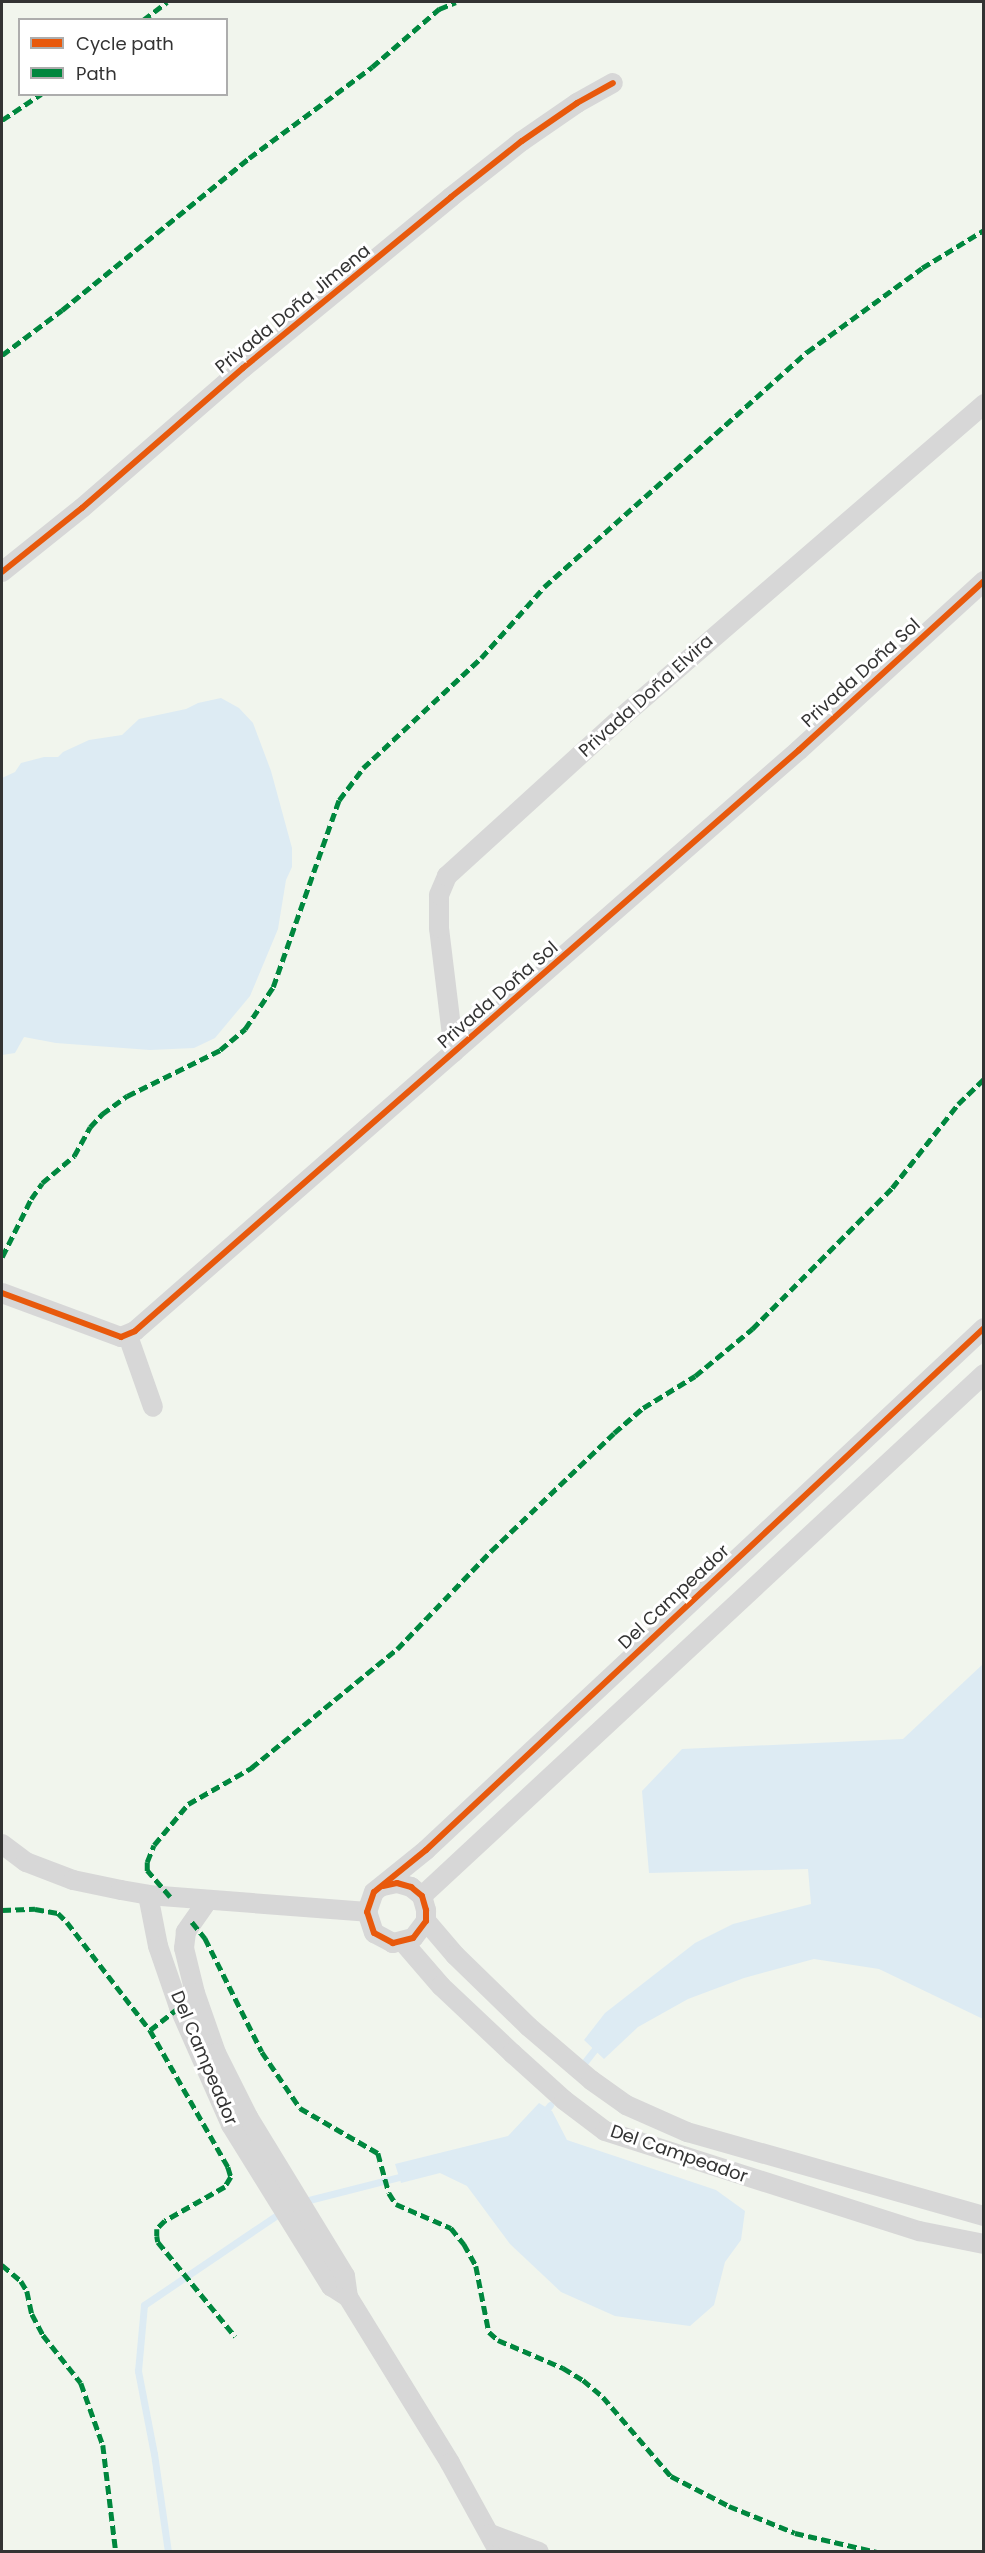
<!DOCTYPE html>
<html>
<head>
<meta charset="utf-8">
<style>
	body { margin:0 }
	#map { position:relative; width:985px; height:2553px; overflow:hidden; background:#fff; font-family:Poppins,sans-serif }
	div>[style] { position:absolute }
	.green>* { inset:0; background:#f1f5ed }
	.water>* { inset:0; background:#ddebf3 }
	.stream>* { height:7px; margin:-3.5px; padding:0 3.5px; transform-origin:3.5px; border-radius:3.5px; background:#ddebf3 }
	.minor>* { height:20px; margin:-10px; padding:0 10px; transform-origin:10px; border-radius:10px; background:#d7d7d7 }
	.quiet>* { height:4.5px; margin-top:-2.25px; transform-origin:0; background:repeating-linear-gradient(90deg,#00873e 0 9px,transparent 0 13.5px) }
	.cycleway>* { height:6px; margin:-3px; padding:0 3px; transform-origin:3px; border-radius:3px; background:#e8590c }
	span { translate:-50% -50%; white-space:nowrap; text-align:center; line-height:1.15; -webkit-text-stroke:6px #fff; paint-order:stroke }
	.street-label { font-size:18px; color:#333 }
	.frame { position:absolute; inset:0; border:3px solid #333; pointer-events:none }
	.legend { position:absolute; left:18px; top:18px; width:210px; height:78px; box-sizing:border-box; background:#fff; border:2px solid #adadad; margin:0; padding:8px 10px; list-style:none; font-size:18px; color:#333 }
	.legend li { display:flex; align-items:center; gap:12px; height:30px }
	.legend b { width:30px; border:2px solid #adadad }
</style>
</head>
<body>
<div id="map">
	<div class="green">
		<i style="clip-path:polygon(evenodd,2px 2px,983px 2px,983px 2551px,2px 2552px,2px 2px,20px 20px,226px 20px,226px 94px,20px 94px,20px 20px)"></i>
	</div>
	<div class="water">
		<i style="clip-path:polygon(221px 698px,239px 708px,253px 723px,271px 771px,292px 848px,292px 867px,286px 880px,278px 929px,250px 996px,215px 1038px,194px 1048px,150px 1050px,56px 1043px,24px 1037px,15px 1053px,2px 1055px,2px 778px,15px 772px,21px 763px,44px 757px,58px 757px,63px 752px,89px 740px,122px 735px,139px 719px,186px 709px,198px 703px)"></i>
		<i style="clip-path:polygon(983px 1664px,983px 2019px,879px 1969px,814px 1959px,744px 1978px,688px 1999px,638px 2027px,604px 2059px,584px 2040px,605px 2013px,695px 1943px,733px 1924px,811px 1904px,808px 1869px,649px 1873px,642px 1791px,682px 1749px,903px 1739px)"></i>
		<i style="clip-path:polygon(539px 2103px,552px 2111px,567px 2140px,716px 2190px,745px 2211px,741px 2240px,725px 2262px,714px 2305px,690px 2326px,615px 2316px,561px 2292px,510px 2244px,467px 2186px,440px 2173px,401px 2183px,395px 2164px,508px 2136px)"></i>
	</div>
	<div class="stream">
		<i style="left:584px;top:2063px;width:24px;rotate:-52deg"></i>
		<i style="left:542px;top:2115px;width:13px;rotate:-51deg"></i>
		<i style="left:301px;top:2202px;width:109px;rotate:-14.3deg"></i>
		<i style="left:168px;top:2552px;width:99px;rotate:-98.1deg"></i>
		<i style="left:154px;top:2454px;width:85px;rotate:-100.9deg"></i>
		<i style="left:138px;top:2371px;width:66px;rotate:-84.8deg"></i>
		<i style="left:144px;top:2305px;width:168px;rotate:-34.1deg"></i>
	</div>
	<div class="minor">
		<i style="left:2px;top:572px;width:102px;rotate:-38.7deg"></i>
		<i style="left:82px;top:508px;width:213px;rotate:-41deg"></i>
		<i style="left:243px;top:368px;width:269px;rotate:-39.4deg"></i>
		<i style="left:451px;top:197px;width:90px;rotate:-38.3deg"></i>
		<i style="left:522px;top:141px;width:67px;rotate:-34.6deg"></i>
		<i style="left:577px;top:103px;width:41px;rotate:-29.1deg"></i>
		<i style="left:454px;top:1052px;width:125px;rotate:-96.9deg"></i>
		<i style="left:439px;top:928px;width:33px;rotate:-90deg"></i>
		<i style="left:439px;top:895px;width:21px;rotate:-67deg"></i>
		<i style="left:447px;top:876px;width:239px;rotate:-42.3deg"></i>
		<i style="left:624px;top:715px;width:476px;rotate:-40.8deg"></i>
		<i style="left:2px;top:1293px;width:127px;rotate:20.3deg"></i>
		<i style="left:121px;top:1337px;width:15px;rotate:-23deg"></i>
		<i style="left:135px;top:1331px;width:882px;rotate:-41.19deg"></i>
		<i style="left:799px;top:750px;width:251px;rotate:-42.4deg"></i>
		<i style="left:128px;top:1336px;width:75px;rotate:70.6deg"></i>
		<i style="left:2px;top:1844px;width:30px;rotate:37deg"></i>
		<i style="left:26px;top:1862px;width:50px;rotate:21deg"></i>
		<i style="left:73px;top:1880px;width:49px;rotate:11.8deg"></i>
		<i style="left:121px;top:1890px;width:27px;rotate:10deg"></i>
		<i style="left:148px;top:1895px;width:220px;rotate:4.4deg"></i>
		<i style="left:383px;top:1886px;width:14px;rotate:-12deg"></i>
		<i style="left:397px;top:1883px;width:15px;rotate:16deg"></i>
		<i style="left:411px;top:1887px;width:14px;rotate:39deg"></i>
		<i style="left:422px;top:1896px;width:15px;rotate:74deg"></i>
		<i style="left:426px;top:1910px;width:11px;rotate:90deg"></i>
		<i style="left:426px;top:1921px;width:21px;rotate:127deg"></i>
		<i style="left:413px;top:1938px;width:21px;rotate:166deg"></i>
		<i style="left:393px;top:1943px;width:21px;rotate:-152deg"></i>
		<i style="left:374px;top:1933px;width:22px;rotate:-108deg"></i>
		<i style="left:367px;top:1912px;width:21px;rotate:-71deg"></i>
		<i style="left:374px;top:1892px;width:67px;rotate:-38.9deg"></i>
		<i style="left:426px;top:1850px;width:764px;rotate:-43.09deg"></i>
		<i style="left:148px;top:1895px;width:52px;rotate:78.9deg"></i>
		<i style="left:158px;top:1946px;width:65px;rotate:71deg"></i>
		<i style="left:179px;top:2007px;width:129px;rotate:66.2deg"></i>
		<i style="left:231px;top:2125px;width:190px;rotate:58.2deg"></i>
		<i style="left:331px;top:2286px;width:20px;rotate:33deg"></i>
		<i style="left:422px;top:1896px;width:767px;rotate:-42.89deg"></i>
		<i style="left:208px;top:1900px;width:39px;rotate:125deg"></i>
		<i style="left:186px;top:1932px;width:16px;rotate:97deg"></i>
		<i style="left:184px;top:1948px;width:46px;rotate:76.3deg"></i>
		<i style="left:195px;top:1993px;width:64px;rotate:70.7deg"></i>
		<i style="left:216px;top:2053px;width:72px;rotate:63.4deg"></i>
		<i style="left:248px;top:2117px;width:186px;rotate:58.6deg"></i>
		<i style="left:345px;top:2276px;width:21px;rotate:82deg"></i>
		<i style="left:348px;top:2297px;width:195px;rotate:58.4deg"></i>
		<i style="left:450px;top:2463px;width:102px;rotate:61.2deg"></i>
		<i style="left:426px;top:1921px;width:45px;rotate:49.5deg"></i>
		<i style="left:455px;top:1955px;width:103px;rotate:44.2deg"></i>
		<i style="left:529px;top:2027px;width:82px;rotate:40.5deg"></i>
		<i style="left:591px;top:2080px;width:43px;rotate:35.5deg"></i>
		<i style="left:626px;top:2105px;width:67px;rotate:23.9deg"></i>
		<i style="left:687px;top:2132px;width:309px;rotate:15.8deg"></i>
		<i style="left:403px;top:1942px;width:58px;rotate:49.2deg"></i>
		<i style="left:441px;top:1986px;width:98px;rotate:43.3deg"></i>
		<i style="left:512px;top:2053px;width:70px;rotate:42.1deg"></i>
		<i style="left:564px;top:2100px;width:51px;rotate:37.1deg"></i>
		<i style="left:605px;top:2131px;width:330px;rotate:17.7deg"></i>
		<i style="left:919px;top:2231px;width:66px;rotate:11.3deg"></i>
		<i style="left:490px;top:2534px;width:52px;rotate:20.2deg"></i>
	</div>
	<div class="quiet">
		<i style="left:143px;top:20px;width:30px;rotate:-37deg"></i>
		<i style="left:2px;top:120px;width:47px;rotate:-33.7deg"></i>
		<i style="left:2px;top:355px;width:75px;rotate:-36.9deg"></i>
		<i style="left:62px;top:310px;width:241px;rotate:-39.1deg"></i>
		<i style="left:249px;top:158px;width:153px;rotate:-36.5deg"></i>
		<i style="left:372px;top:67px;width:89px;rotate:-40.9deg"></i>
		<i style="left:439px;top:9px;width:18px;rotate:-22deg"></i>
		<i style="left:2px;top:1257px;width:65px;rotate:-63.4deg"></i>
		<i style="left:31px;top:1199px;width:19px;rotate:-55deg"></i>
		<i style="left:42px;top:1183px;width:42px;rotate:-40.2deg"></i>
		<i style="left:74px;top:1156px;width:33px;rotate:-61deg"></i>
		<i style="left:90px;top:1127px;width:18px;rotate:-47deg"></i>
		<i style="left:102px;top:1114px;width:31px;rotate:-36deg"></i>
		<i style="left:127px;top:1096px;width:104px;rotate:-26.3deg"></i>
		<i style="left:220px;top:1050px;width:33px;rotate:-40deg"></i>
		<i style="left:245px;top:1029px;width:50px;rotate:-56.3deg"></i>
		<i style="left:273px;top:987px;width:198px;rotate:-70.6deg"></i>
		<i style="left:339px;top:800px;width:40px;rotate:-53deg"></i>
		<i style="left:363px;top:768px;width:161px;rotate:-43deg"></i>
		<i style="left:481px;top:658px;width:95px;rotate:-48.4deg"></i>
		<i style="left:544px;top:587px;width:353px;rotate:-41.8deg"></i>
		<i style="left:807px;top:352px;width:142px;rotate:-36.1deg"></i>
		<i style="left:922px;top:268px;width:73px;rotate:-31.5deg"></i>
		<i style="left:170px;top:1897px;width:35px;rotate:-131deg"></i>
		<i style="left:147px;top:1871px;width:9px;rotate:-90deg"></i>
		<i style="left:147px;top:1862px;width:18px;rotate:-68deg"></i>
		<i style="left:154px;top:1845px;width:53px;rotate:-50.3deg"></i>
		<i style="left:188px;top:1804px;width:73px;rotate:-29.7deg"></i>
		<i style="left:251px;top:1768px;width:188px;rotate:-39.2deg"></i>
		<i style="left:397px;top:1649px;width:136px;rotate:-46.2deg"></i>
		<i style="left:491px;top:1551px;width:170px;rotate:-43.8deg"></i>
		<i style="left:614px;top:1433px;width:38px;rotate:-41deg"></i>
		<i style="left:643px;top:1408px;width:61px;rotate:-31.6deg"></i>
		<i style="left:695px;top:1376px;width:74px;rotate:-39.5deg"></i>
		<i style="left:752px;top:1329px;width:199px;rotate:-45.2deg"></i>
		<i style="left:892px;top:1188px;width:107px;rotate:-51.8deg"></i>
		<i style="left:958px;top:1104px;width:36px;rotate:-44deg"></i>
		<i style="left:2px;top:1910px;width:33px;rotate:-2deg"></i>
		<i style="left:35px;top:1909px;width:23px;rotate:10deg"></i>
		<i style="left:58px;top:1913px;width:13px;rotate:45deg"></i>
		<i style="left:67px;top:1922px;width:136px;rotate:52.5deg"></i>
		<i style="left:150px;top:2030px;width:158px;rotate:60.3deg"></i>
		<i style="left:228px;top:2167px;width:10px;rotate:73deg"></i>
		<i style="left:231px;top:2177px;width:12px;rotate:121deg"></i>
		<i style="left:225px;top:2187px;width:69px;rotate:150.5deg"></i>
		<i style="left:165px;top:2221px;width:11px;rotate:135deg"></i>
		<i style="left:157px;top:2229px;width:7px;rotate:90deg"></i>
		<i style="left:157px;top:2236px;width:6px;rotate:81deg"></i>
		<i style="left:158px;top:2242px;width:122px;rotate:50.7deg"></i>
		<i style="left:192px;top:1922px;width:21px;rotate:51deg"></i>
		<i style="left:205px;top:1938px;width:127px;rotate:63.4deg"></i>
		<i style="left:262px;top:2052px;width:68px;rotate:55.8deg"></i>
		<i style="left:300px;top:2108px;width:90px;rotate:30deg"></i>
		<i style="left:378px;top:2153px;width:41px;rotate:74.6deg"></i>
		<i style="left:389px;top:2193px;width:13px;rotate:58deg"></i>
		<i style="left:396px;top:2204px;width:60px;rotate:23.6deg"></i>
		<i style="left:451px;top:2228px;width:21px;rotate:51deg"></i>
		<i style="left:464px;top:2244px;width:25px;rotate:61deg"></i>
		<i style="left:476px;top:2266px;width:67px;rotate:78.9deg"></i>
		<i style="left:489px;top:2332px;width:12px;rotate:42deg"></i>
		<i style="left:498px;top:2340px;width:71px;rotate:23.3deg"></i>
		<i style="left:563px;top:2368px;width:23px;rotate:31deg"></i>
		<i style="left:583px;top:2380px;width:26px;rotate:40deg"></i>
		<i style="left:603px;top:2397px;width:104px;rotate:49.3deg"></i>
		<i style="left:671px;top:2476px;width:65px;rotate:27.3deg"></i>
		<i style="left:729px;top:2506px;width:71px;rotate:22.2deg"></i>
		<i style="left:795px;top:2533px;width:84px;rotate:13deg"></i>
		<i style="left:150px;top:2030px;width:37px;rotate:-38deg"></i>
		<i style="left:2px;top:2265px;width:25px;rotate:40deg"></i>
		<i style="left:21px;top:2281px;width:12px;rotate:59deg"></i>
		<i style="left:27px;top:2291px;width:24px;rotate:78deg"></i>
		<i style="left:32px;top:2314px;width:24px;rotate:62deg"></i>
		<i style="left:43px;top:2335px;width:61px;rotate:51.6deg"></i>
		<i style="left:81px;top:2383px;width:66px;rotate:70.5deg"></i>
		<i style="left:103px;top:2445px;width:108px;rotate:83.1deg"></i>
	</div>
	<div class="cycleway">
		<i style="left:2px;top:572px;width:102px;rotate:-38.7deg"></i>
		<i style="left:82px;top:508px;width:213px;rotate:-41deg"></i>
		<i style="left:243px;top:368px;width:269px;rotate:-39.4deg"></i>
		<i style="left:451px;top:197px;width:90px;rotate:-38.3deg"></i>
		<i style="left:522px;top:141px;width:67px;rotate:-34.6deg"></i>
		<i style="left:577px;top:103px;width:41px;rotate:-29.1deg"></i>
		<i style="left:2px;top:1293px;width:127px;rotate:20.3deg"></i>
		<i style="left:121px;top:1337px;width:15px;rotate:-23deg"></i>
		<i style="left:135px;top:1331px;width:882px;rotate:-41.19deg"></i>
		<i style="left:799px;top:750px;width:251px;rotate:-42.4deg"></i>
		<i style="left:383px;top:1886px;width:14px;rotate:-12deg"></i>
		<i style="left:397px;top:1883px;width:15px;rotate:16deg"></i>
		<i style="left:411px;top:1887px;width:14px;rotate:39deg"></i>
		<i style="left:422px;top:1896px;width:15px;rotate:74deg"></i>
		<i style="left:426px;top:1910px;width:11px;rotate:90deg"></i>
		<i style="left:426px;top:1921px;width:21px;rotate:127deg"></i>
		<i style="left:413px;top:1938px;width:21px;rotate:166deg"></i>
		<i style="left:393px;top:1943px;width:21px;rotate:-152deg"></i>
		<i style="left:374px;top:1933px;width:22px;rotate:-108deg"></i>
		<i style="left:367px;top:1912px;width:21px;rotate:-71deg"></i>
		<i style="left:374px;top:1892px;width:67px;rotate:-38.9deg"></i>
		<i style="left:426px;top:1850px;width:764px;rotate:-43.09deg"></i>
	</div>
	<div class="street-label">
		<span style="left:293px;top:309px;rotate:-39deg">Privada Doña Jimena</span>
		<span style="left:861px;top:673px;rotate:-42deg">Privada Doña Sol</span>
		<span style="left:646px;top:696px;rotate:-42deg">Privada Doña Elvira</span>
		<span style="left:498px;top:995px;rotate:-41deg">Privada Doña Sol</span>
		<span style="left:674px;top:1597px;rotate:-43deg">Del Campeador</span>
		<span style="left:204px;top:2058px;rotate:67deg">Del Campeador</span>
		<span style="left:679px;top:2154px;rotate:19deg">Del Campeador</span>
	</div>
	<div class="frame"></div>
	<ul class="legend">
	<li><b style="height:8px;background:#e8590c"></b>Cycle path</li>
	<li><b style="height:8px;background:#00873e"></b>Path</li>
	</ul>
</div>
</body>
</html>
